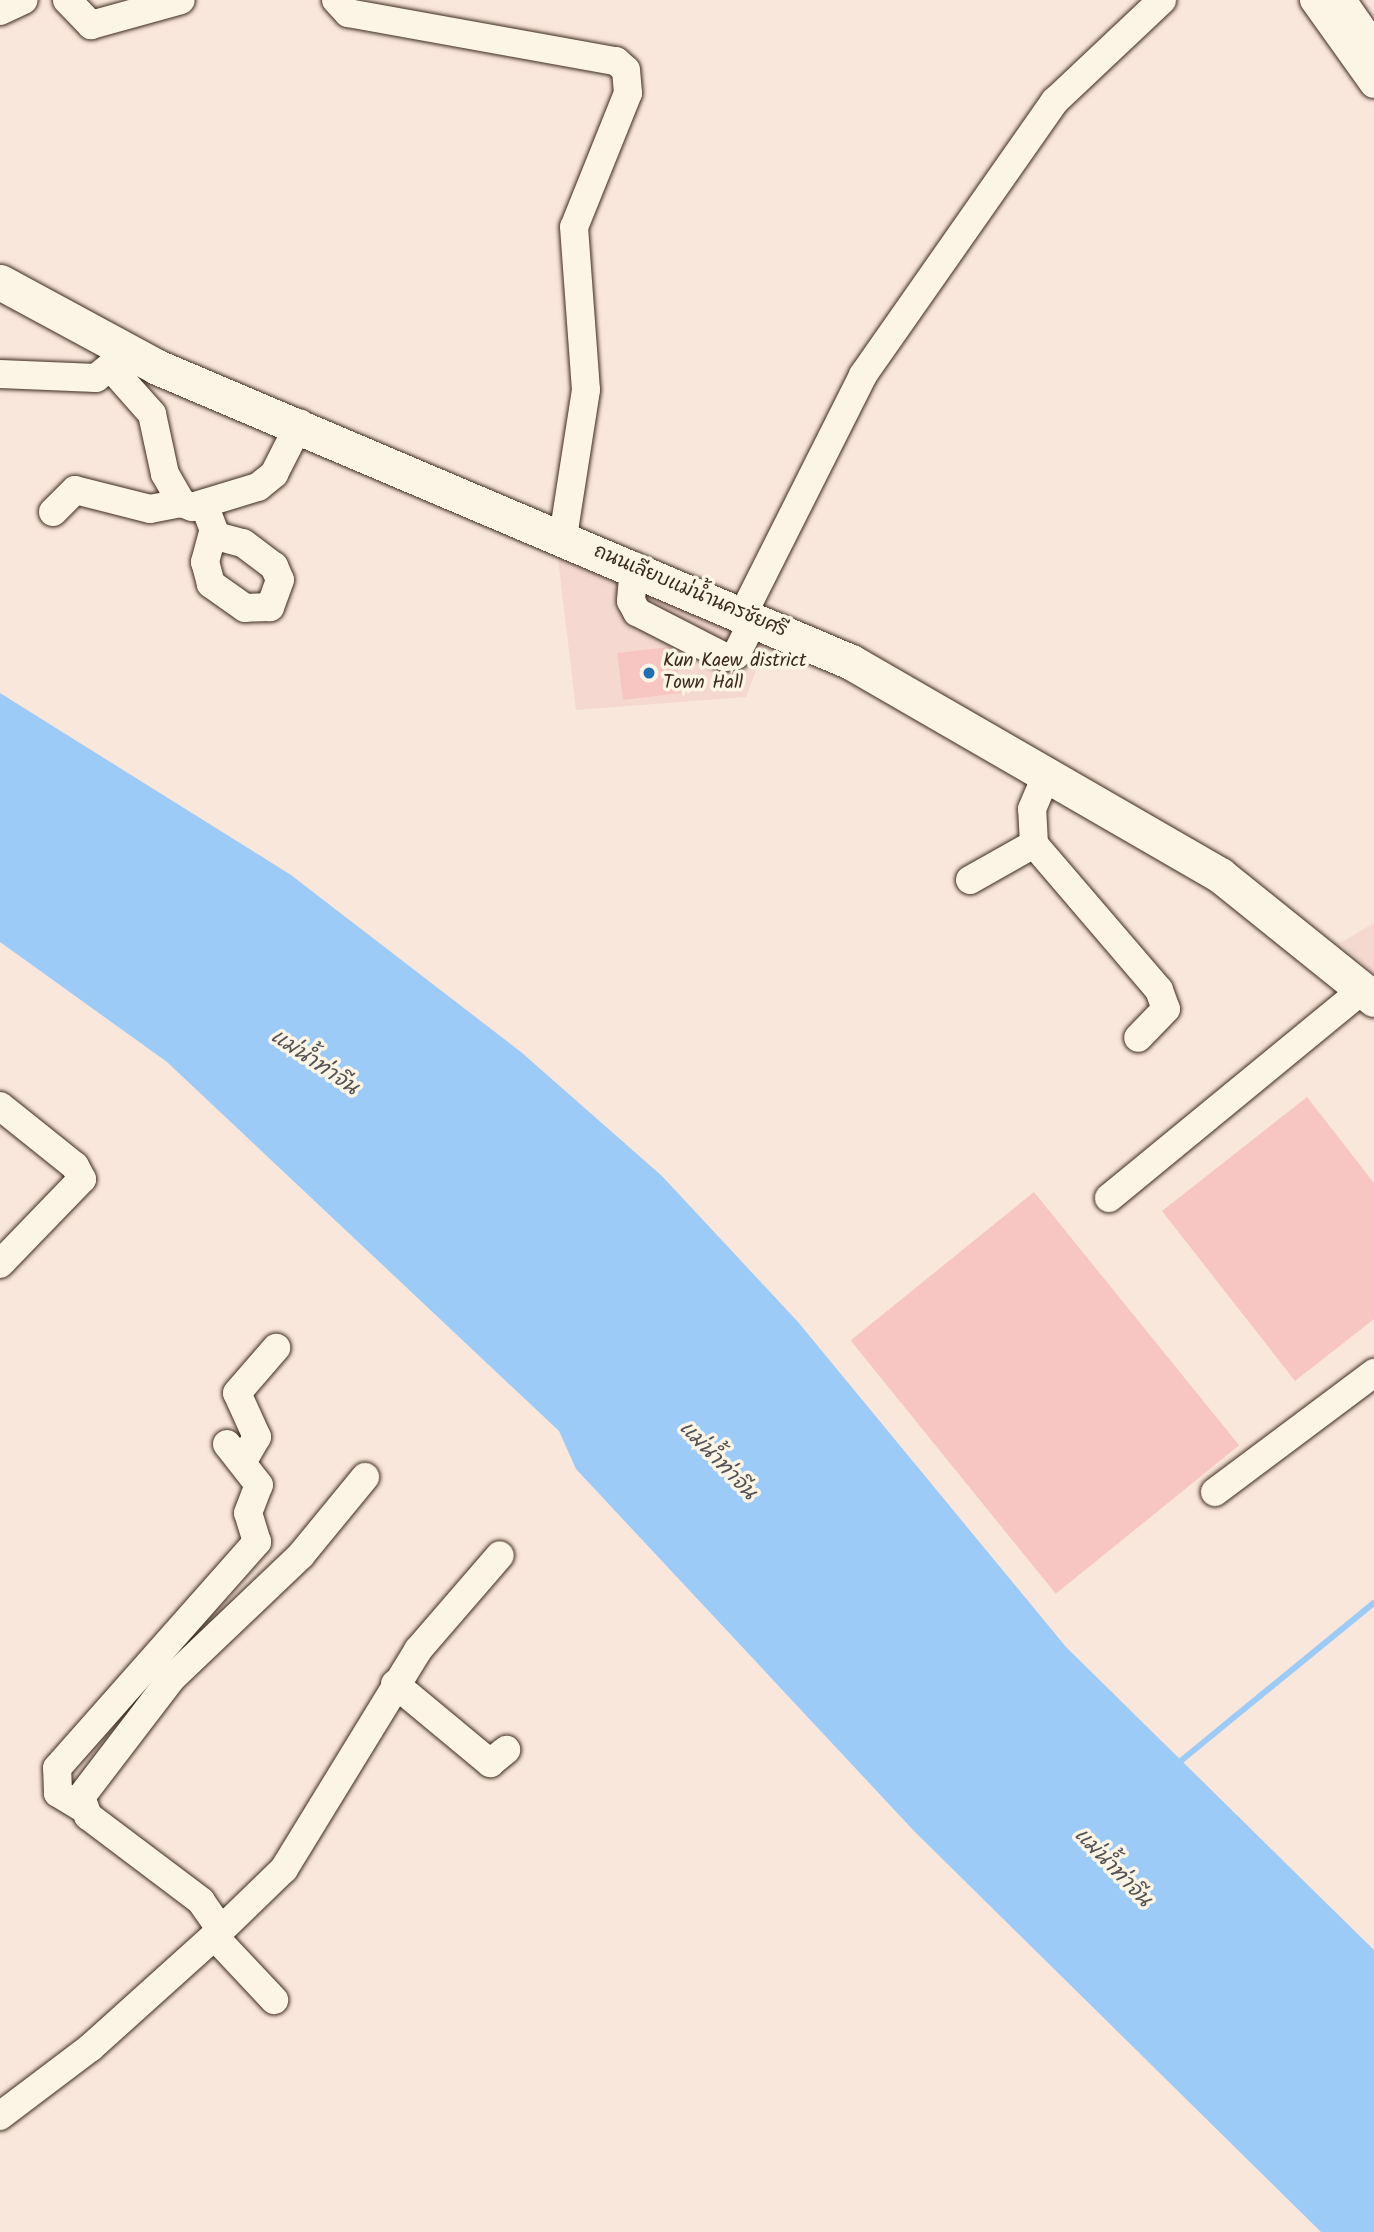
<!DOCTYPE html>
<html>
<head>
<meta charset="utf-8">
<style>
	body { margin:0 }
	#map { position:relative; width:1374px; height:2232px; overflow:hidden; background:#fae7db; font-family:Kalam,"Playpen Sans Thai",sans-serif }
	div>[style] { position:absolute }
	.built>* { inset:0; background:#f5d9d0 }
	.water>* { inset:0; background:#9dcbf8 }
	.stream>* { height:6px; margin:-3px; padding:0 3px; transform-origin:3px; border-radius:3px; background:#9dcbf8 }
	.building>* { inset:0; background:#f7c6c3; transform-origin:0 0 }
	.roads { filter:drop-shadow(0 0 2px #3b2a1e) drop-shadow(0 0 2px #3b2a1e) }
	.minor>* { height:28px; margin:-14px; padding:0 14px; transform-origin:14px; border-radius:14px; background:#fcf5e5 }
	.major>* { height:35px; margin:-17.5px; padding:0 17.5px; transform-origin:17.5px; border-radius:17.5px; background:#fcf5e5 }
	.dots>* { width:19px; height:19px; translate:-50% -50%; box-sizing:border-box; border:4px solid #fcf5e5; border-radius:50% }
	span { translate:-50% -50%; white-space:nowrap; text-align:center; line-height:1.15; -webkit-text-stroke:7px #fcf5e5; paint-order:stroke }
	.street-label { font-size:19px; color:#3b2a1e }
	.poi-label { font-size:19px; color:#3b2a1e }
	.left { translate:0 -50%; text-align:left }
	.water-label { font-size:21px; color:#545254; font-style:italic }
</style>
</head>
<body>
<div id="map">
	<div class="built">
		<i style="clip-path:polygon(557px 551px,768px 638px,746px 697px,576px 710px)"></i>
		<i style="clip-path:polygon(1374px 923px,1374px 973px,1340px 943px)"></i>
	</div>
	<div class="water">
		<i style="clip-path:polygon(0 693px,291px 875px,521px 1052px,662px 1176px,798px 1322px,1066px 1647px,1374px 1950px,1374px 2232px,1321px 2232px,914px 1831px,576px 1469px,559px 1431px,167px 1062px,0 942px)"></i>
	</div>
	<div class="stream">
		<i style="left:1177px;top:1764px;width:254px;rotate:-39.3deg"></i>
	</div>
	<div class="building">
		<i style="clip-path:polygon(668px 647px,675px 650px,681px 693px,623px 700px,617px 653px)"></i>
		<i style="clip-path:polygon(1307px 1097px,1374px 1183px,1374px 1319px,1295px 1381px,1162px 1211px)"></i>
		<i style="left:1034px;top:1192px;width:326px;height:236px;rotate:51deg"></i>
	</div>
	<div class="roads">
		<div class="minor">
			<i style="left:67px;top:0;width:35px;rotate:46deg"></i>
			<i style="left:91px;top:25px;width:93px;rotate:-15.5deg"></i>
			<i style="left:336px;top:0;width:18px;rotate:47deg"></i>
			<i style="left:348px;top:13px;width:272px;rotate:10.2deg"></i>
			<i style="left:616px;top:61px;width:13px;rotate:42deg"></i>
			<i style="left:626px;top:70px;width:23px;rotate:85deg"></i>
			<i style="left:628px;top:93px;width:144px;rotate:111.9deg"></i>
			<i style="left:574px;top:227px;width:163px;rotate:85.8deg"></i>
			<i style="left:586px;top:390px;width:149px;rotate:98.9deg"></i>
			<i style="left:1314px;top:0;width:103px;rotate:54.5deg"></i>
			<i style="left:1342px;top:0;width:56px;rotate:55.2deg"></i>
			<i style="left:0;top:11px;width:26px;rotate:-25deg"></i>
			<i style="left:113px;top:370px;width:59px;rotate:48.4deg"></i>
			<i style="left:152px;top:414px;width:61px;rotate:77.8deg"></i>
			<i style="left:165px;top:474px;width:34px;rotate:60deg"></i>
			<i style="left:182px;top:503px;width:11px;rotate:22deg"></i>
			<i style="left:192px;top:507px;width:69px;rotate:-16.9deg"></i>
			<i style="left:258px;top:487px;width:21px;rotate:-39deg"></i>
			<i style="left:274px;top:474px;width:57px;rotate:-63deg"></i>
			<i style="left:0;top:374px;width:96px;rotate:2.4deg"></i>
			<i style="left:96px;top:378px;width:35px;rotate:-39deg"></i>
			<i style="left:205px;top:507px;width:31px;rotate:69deg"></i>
			<i style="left:216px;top:536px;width:28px;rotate:15deg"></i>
			<i style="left:243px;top:543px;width:39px;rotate:37deg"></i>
			<i style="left:274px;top:566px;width:15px;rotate:67deg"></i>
			<i style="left:280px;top:580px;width:29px;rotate:110deg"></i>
			<i style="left:270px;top:607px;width:25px;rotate:178deg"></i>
			<i style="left:245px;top:608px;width:42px;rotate:-144.8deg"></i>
			<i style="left:211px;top:584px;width:23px;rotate:-105deg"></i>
			<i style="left:205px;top:562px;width:31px;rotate:-75deg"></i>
			<i style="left:53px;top:512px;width:31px;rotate:-45deg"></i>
			<i style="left:75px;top:490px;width:77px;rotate:14.2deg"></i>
			<i style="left:150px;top:509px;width:33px;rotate:-11deg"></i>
			<i style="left:634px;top:566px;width:35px;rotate:95deg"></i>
			<i style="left:631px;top:601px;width:13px;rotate:61deg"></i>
			<i style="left:637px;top:612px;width:99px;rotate:27.1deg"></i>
			<i style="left:725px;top:657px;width:11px;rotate:-10deg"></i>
			<i style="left:736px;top:655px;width:40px;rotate:-63.4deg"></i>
			<i style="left:743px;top:614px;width:267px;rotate:-63.3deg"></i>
			<i style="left:863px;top:375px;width:335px;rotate:-55deg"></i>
			<i style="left:1055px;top:101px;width:147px;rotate:-43.3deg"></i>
			<i style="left:1034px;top:844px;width:35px;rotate:-93deg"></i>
			<i style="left:1032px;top:809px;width:39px;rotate:-67deg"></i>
			<i style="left:970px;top:880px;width:73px;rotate:-29.4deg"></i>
			<i style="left:1034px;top:844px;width:192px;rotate:49.4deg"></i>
			<i style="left:1159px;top:990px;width:20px;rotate:70deg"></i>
			<i style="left:1166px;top:1009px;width:40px;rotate:134deg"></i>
			<i style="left:0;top:1106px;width:96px;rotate:38.7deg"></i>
			<i style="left:75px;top:1166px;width:15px;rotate:62deg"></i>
			<i style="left:82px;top:1179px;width:118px;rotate:134deg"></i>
			<i style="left:1109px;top:1198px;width:329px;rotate:-39.4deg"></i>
			<i style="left:243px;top:1461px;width:28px;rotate:-60deg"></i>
			<i style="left:257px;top:1437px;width:48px;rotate:-114.4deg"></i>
			<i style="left:237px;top:1393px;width:60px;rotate:-49.1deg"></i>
			<i style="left:1215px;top:1492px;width:199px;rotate:-36.8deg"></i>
			<i style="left:395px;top:1684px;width:124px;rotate:39.7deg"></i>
			<i style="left:490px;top:1763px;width:21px;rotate:-39deg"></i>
			<i style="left:81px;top:1807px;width:27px;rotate:-149deg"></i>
			<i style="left:58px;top:1793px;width:25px;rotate:-92deg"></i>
			<i style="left:57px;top:1768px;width:302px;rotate:-48.5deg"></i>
			<i style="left:257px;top:1542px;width:30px;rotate:-107deg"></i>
			<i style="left:248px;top:1513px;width:30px;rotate:-69deg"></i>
			<i style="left:259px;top:1485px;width:52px;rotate:-128deg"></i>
			<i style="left:221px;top:1930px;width:88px;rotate:-44.1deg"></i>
			<i style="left:284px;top:1869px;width:257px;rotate:-58.5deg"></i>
			<i style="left:418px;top:1650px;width:125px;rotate:-49.2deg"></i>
			<i style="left:214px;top:1936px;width:88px;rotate:46.8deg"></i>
			<i style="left:0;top:2116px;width:113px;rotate:-37.1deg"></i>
			<i style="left:90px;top:2048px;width:176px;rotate:-42deg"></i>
			<i style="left:221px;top:1930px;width:35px;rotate:-125deg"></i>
			<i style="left:201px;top:1901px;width:141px;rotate:-143deg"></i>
			<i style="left:88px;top:1816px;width:20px;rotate:-110deg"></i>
			<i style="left:81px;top:1797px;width:150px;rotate:-52.6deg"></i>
			<i style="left:172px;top:1678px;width:178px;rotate:-43.6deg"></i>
			<i style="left:301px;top:1555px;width:101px;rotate:-50.6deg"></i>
		</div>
		<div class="major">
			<i style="left:0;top:282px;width:179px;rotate:28.4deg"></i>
			<i style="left:157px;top:367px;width:754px;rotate:23.03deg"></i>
			<i style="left:851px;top:662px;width:426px;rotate:30deg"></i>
			<i style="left:1220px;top:875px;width:198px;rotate:38.8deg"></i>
		</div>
	</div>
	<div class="dots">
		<i style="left:649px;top:673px;background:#1f6fb2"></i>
	</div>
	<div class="street-label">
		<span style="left:690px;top:592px;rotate:23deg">ถนนเลียบแม่น้ำนครชัยศรี</span>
	</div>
	<div class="poi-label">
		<span class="left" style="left:663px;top:673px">Kun Kaew district<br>Town Hall</span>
	</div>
	<div class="water-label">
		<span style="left:314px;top:1063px;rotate:34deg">แม่น้ำท่าจีน</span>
		<span style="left:717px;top:1461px;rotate:46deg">แม่น้ำท่าจีน</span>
		<span style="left:1112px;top:1868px;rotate:46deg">แม่น้ำท่าจีน</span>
	</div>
</div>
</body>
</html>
